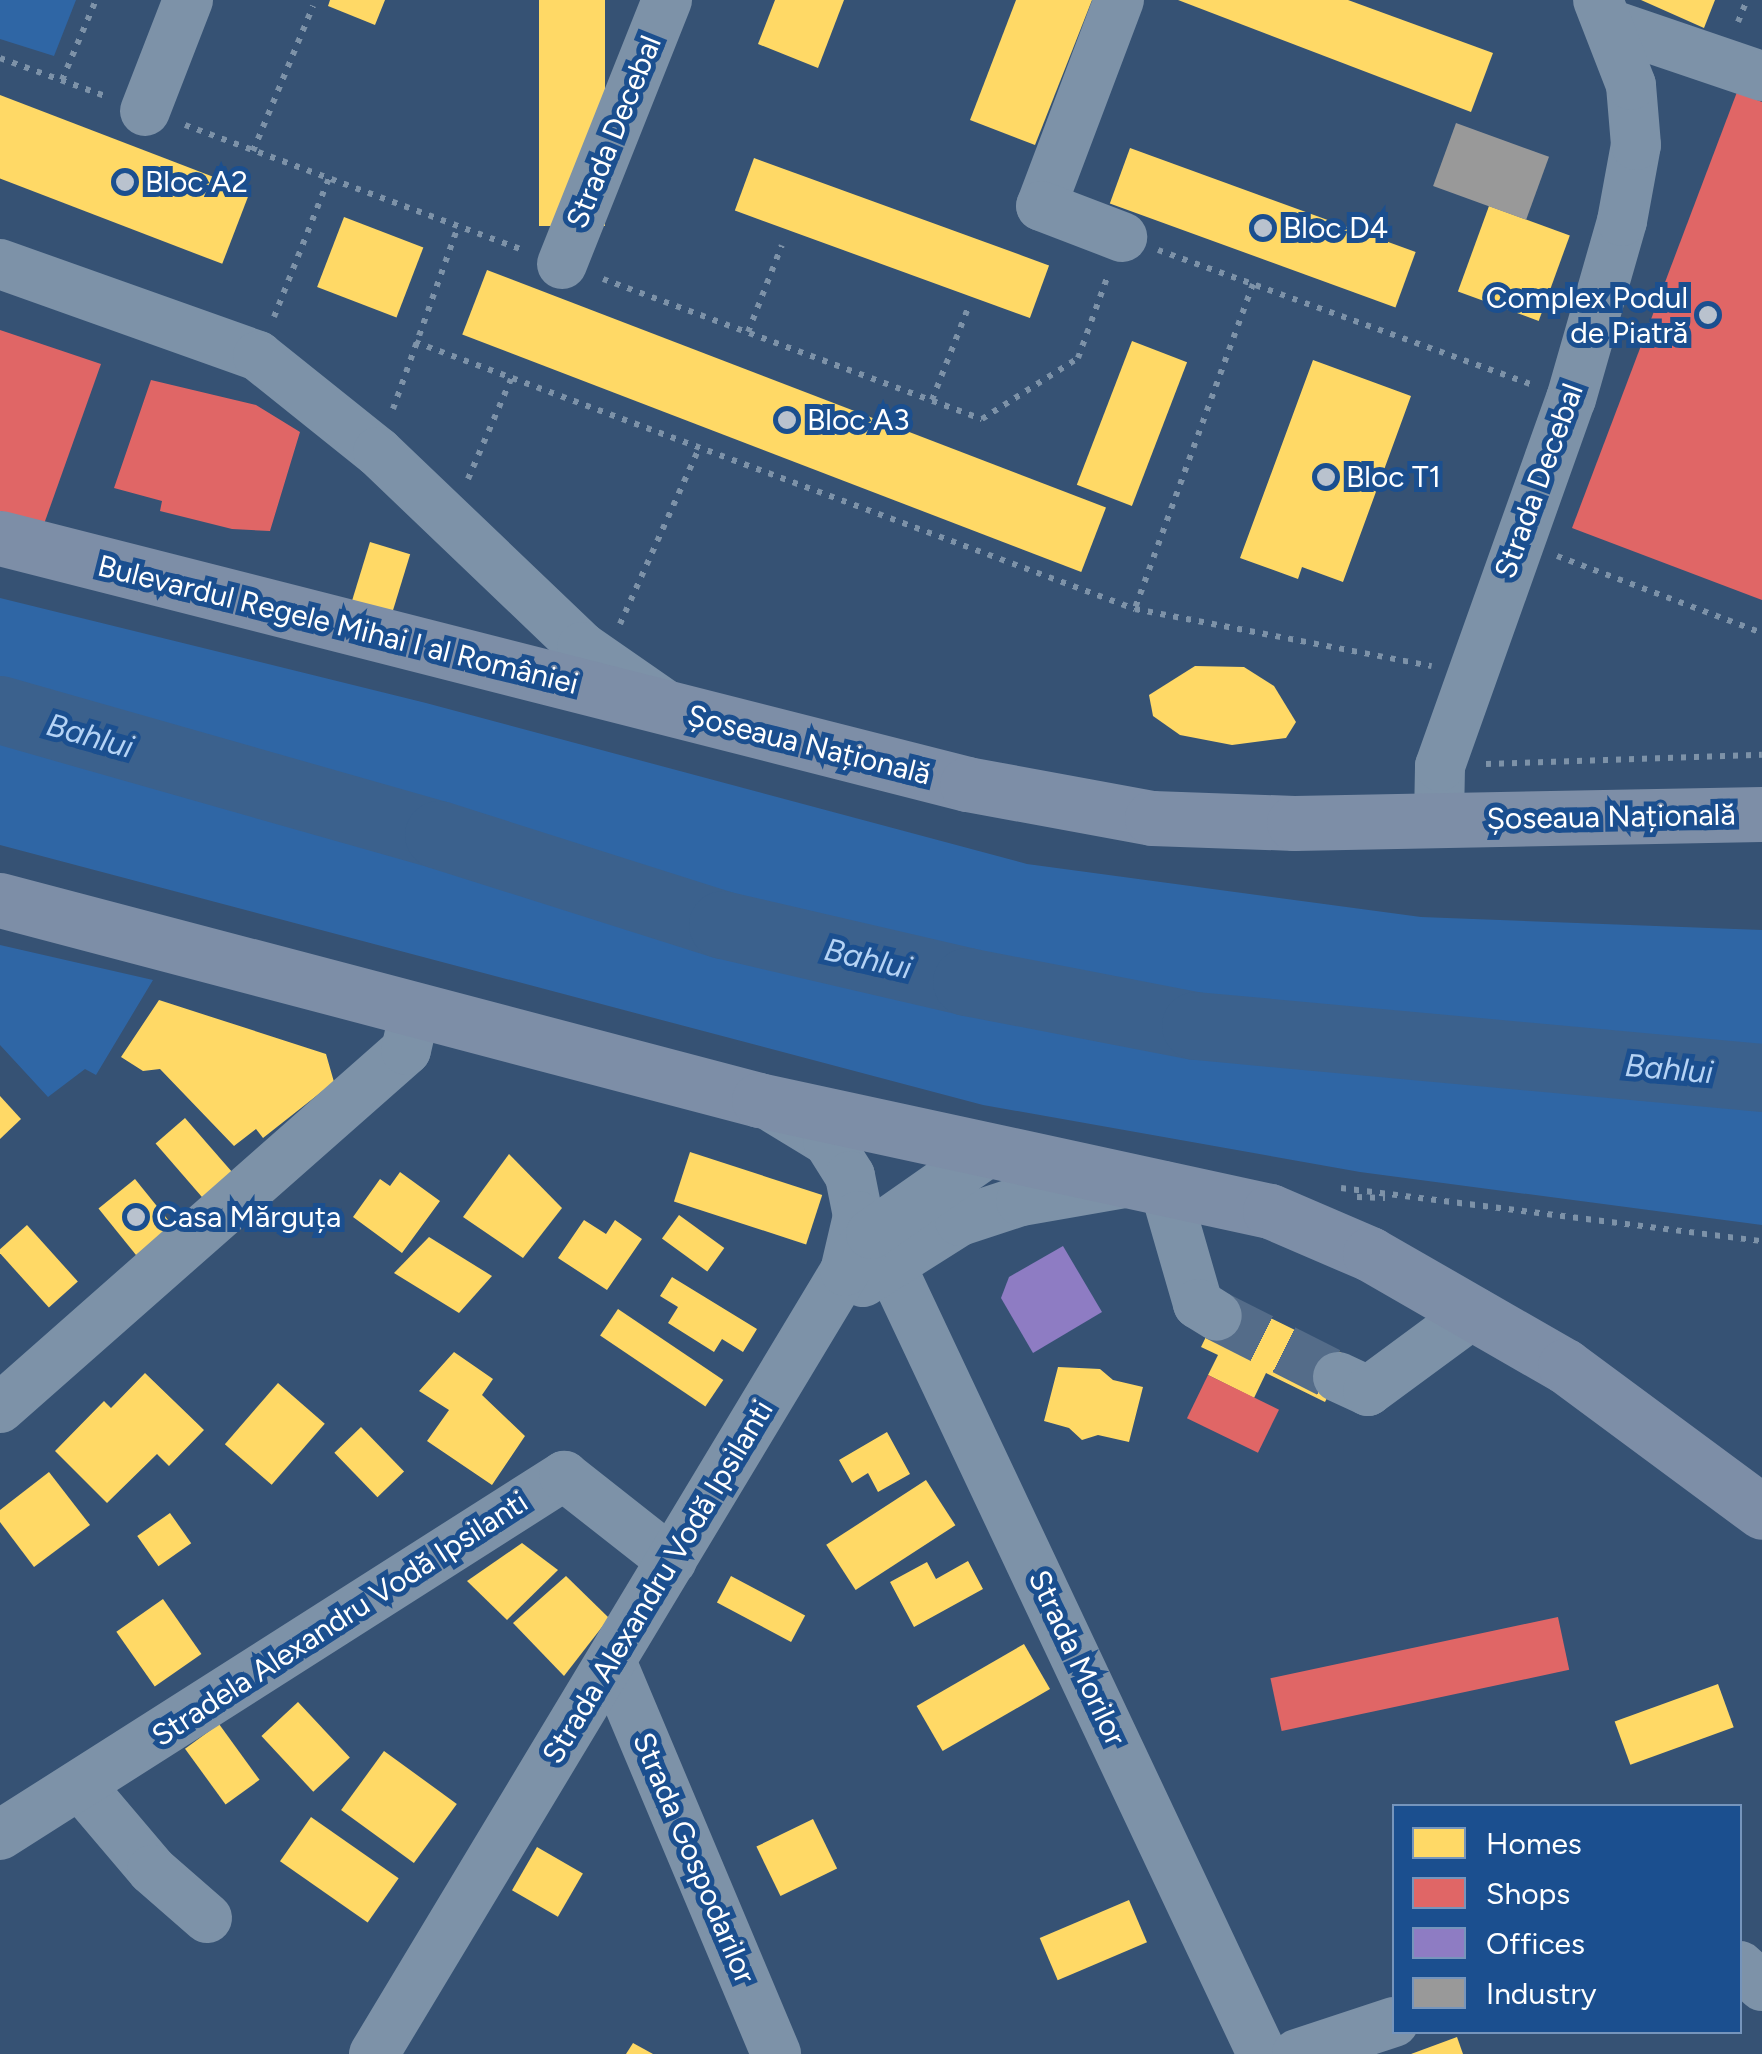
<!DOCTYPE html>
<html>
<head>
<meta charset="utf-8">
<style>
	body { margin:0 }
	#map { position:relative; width:1762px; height:2054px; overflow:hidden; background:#365274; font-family:Figtree,sans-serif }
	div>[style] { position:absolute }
	.green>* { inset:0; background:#2f66a5 }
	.homes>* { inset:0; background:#ffd966; transform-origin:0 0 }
	.shops>* { inset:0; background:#e06666; transform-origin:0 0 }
	.offices>* { inset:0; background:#8e7cc3 }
	.industry>* { inset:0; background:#999; transform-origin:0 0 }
	.river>* { height:68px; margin:-34px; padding:0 34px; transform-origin:34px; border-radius:34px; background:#3b618d }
	.minor-tunnel>* { height:50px; margin-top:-25px; transform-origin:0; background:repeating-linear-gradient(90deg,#546c89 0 50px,transparent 0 75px) }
	.path>* { height:6px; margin-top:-3px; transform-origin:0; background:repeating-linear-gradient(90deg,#7d92a8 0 5px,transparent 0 13px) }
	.minor>* { height:50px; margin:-25px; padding:0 25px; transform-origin:25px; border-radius:25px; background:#7d92a8 }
	.major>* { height:55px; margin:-27.5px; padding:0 27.5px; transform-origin:27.5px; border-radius:27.5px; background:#7d8ea7 }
	.dots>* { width:28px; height:28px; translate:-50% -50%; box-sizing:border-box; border:5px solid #1b4f8f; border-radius:50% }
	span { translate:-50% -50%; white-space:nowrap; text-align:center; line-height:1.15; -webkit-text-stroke:10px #1b4f8f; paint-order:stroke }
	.street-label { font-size:30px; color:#fff }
	.poi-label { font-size:30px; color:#fff }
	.left { translate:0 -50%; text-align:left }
	.right { translate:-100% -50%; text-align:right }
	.water-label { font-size:32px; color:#b5d3f5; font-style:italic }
	.legend { position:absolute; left:1392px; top:1804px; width:350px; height:230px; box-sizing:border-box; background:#1b4f8f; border:2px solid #7695bc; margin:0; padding:12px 18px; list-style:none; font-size:30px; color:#fff }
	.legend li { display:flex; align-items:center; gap:20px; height:50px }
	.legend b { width:50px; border:2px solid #7695bc }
</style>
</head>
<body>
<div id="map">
	<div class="green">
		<i style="clip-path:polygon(0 0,76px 0,54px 56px,0 39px)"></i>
		<i style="clip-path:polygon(0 598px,426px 703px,1027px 864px,1421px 917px,1762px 930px,1762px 1225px,1360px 1172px,983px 1105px,0 845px)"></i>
		<i style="clip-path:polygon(0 945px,153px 980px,96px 1075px,85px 1069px,48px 1097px,0 1045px)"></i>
	</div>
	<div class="homes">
		<i style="clip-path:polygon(330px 0,385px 0,375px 25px,328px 6px)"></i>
		<i style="left:539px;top:0;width:66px;height:226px"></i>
		<i style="clip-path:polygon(775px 0,844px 0,818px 68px,758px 44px)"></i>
		<i style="clip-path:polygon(1016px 0,1092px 0,1035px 145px,970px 120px)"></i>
		<i style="clip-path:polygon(1178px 0,1348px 0,1493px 53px,1471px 112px)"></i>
		<i style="clip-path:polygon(1641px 0,1715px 0,1704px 28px)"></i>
		<i style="left:0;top:95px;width:268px;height:78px;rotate:21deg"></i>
		<i style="left:1130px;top:148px;width:304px;height:59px;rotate:20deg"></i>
		<i style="left:754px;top:158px;width:314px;height:56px;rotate:20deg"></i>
		<i style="left:1489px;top:206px;width:86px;height:91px;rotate:20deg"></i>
		<i style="left:344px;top:217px;width:85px;height:75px;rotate:21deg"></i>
		<i style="left:487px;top:270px;width:663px;height:69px;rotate:21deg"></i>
		<i style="left:1132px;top:341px;width:59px;height:154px;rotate:21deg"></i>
		<i style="clip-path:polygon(1313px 360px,1411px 396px,1343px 582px,1302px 567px,1298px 579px,1240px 558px)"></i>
		<i style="left:370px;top:542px;width:42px;height:78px;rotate:17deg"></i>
		<i style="clip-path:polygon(1195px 666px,1244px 667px,1274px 686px,1296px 722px,1286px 738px,1232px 745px,1180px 735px,1153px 716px,1149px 695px)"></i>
		<i style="clip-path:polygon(159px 1000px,326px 1054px,334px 1082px,263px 1138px,256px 1129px,234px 1146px,160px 1069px,143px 1071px,121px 1057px)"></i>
		<i style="clip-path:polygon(0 1096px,21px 1119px,0 1139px)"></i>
		<i style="left:185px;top:1118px;width:75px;height:39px;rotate:49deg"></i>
		<i style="left:690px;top:1152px;width:139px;height:52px;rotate:18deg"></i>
		<i style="clip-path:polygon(509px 1154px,562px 1208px,523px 1258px,463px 1217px)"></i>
		<i style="clip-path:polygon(400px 1172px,440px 1201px,402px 1253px,353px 1217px,380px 1179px,390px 1186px)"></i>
		<i style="left:135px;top:1179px;width:60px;height:47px;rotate:51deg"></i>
		<i style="left:679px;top:1215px;width:56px;height:29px;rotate:36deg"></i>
		<i style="clip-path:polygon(584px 1220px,606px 1234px,615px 1220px,642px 1239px,607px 1290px,558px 1258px)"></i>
		<i style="left:27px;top:1225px;width:76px;height:39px;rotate:48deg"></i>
		<i style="clip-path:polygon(429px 1237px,492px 1276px,459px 1313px,394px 1273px)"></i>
		<i style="clip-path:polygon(672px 1277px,757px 1329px,743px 1352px,722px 1339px,714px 1352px,668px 1323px,678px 1307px,660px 1296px)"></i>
		<i style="clip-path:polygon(1226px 1296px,1348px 1356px,1325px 1402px,1266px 1373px,1254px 1398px,1208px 1375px,1218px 1355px,1201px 1347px)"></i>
		<i style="left:618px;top:1309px;width:127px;height:32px;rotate:34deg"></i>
		<i style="clip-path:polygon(454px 1352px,493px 1379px,482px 1395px,525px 1436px,492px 1485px,427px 1441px,449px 1410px,419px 1391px)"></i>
		<i style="clip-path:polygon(1058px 1367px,1100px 1369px,1113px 1380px,1143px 1387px,1129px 1442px,1098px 1435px,1082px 1440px,1069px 1428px,1044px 1421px)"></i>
		<i style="clip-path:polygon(145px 1373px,204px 1430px,169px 1466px,157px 1454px,107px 1503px,55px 1451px,104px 1401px,111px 1408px)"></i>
		<i style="left:278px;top:1383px;width:62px;height:81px;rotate:41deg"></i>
		<i style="left:361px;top:1427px;width:62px;height:37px;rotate:46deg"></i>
		<i style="clip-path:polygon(887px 1432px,910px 1474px,878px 1492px,868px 1473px,852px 1483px,839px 1460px)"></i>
		<i style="clip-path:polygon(49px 1472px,90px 1525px,34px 1567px,0 1522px,0 1510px)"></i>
		<i style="left:926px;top:1480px;width:54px;height:119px;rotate:57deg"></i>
		<i style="left:170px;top:1513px;width:37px;height:40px;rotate:55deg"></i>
		<i style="clip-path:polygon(522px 1543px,558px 1570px,507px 1620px,467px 1581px)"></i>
		<i style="clip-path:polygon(968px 1561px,983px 1589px,914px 1627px,890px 1582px,927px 1562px,936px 1579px)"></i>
		<i style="clip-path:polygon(566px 1576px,609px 1618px,564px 1676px,513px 1623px)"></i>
		<i style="left:731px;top:1576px;width:84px;height:30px;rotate:28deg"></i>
		<i style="left:163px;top:1599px;width:67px;height:57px;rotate:55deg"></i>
		<i style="left:1024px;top:1644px;width:52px;height:124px;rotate:60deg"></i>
		<i style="left:1718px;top:1684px;width:46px;height:110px;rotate:70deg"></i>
		<i style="left:298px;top:1702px;width:76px;height:50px;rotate:47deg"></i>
		<i style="left:219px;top:1724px;width:69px;height:42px;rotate:54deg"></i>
		<i style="left:384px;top:1751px;width:90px;height:73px;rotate:36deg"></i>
		<i style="left:311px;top:1817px;width:107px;height:54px;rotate:35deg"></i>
		<i style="left:813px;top:1819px;width:55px;height:63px;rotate:64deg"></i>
		<i style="left:537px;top:1847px;width:53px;height:50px;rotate:30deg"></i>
		<i style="left:1129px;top:1900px;width:46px;height:97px;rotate:67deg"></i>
		<i style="clip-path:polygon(1457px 2037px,1463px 2054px,1411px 2054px)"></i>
		<i style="clip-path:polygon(633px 2043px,653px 2054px,626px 2054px)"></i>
	</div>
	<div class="shops">
		<i style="clip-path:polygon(1737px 92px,1762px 102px,1762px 600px,1572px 528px)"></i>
		<i style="clip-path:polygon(0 330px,101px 364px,44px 524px,0 511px)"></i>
		<i style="clip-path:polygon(151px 380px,256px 405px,300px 432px,270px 531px,232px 529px,160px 511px,162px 501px,114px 488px)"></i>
		<i style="left:1208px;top:1375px;width:79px;height:48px;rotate:26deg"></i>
		<i style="left:1558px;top:1617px;width:54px;height:294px;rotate:78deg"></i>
	</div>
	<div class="offices">
		<i style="clip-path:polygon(1063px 1246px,1102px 1312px,1033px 1353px,1001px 1298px,1009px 1277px)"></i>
	</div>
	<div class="industry">
		<i style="left:1456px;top:123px;width:99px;height:67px;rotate:20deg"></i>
	</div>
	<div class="river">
		<i style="left:0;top:710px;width:456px;rotate:15.9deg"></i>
		<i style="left:439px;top:835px;width:298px;rotate:17.6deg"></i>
		<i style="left:723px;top:925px;width:251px;rotate:13.1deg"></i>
		<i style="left:967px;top:982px;width:233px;rotate:10.9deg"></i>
		<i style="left:1196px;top:1026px;width:568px;rotate:5.25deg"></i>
	</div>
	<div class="minor-tunnel">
		<i style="left:1217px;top:1316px;width:136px;rotate:26.8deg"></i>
	</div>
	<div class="path">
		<i style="left:1738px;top:22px;width:24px;rotate:-68deg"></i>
		<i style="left:0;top:58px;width:115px;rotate:19.9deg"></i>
		<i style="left:62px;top:80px;width:87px;rotate:-67deg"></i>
		<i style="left:185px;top:125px;width:363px;rotate:20.3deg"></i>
		<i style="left:253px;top:151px;width:157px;rotate:-67.5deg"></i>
		<i style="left:1158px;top:250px;width:398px;rotate:19.8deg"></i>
		<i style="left:603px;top:279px;width:404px;rotate:20.3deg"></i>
		<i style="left:982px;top:419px;width:114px;rotate:-32.4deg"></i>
		<i style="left:1078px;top:358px;width:85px;rotate:-70.1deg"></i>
		<i style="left:1253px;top:284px;width:346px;rotate:110deg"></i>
		<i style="left:1135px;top:609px;width:302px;rotate:10.9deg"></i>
		<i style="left:274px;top:317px;width:149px;rotate:-68.4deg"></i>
		<i style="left:748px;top:332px;width:93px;rotate:-68.7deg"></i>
		<i style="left:415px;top:342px;width:768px;rotate:20.35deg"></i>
		<i style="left:932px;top:400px;width:99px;rotate:-68.6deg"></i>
		<i style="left:393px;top:409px;width:194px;rotate:-70.4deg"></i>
		<i style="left:468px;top:479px;width:109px;rotate:-66.7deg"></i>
		<i style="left:1557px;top:556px;width:219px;rotate:20.6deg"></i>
		<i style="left:620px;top:624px;width:193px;rotate:-65.8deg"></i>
		<i style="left:1486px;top:764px;width:276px;rotate:-1.9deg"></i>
		<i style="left:1341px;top:1188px;width:424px;rotate:7.2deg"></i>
		<i style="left:1357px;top:1197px;width:28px;rotate:2deg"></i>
	</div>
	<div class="minor">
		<i style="left:1119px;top:0;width:220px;rotate:110.7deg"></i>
		<i style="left:1041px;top:206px;width:87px;rotate:20.9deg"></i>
		<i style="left:1609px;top:24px;width:162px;rotate:18.8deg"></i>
		<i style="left:145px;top:111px;width:119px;rotate:-68.8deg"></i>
		<i style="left:0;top:264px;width:274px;rotate:19.6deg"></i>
		<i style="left:258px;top:356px;width:154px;rotate:38.7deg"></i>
		<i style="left:378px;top:452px;width:282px;rotate:43.7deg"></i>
		<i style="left:582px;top:647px;width:100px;rotate:34.8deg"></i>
		<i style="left:562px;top:264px;width:284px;rotate:-68.3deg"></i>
		<i style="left:1439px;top:819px;width:53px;rotate:-88.9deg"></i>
		<i style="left:1440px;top:766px;width:390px;rotate:-70.4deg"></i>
		<i style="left:1571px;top:399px;width:185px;rotate:-74deg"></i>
		<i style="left:1622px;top:221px;width:77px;rotate:-79.6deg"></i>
		<i style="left:1636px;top:145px;width:60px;rotate:-94.8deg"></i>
		<i style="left:1631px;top:85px;width:91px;rotate:-111.2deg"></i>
		<i style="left:772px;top:1107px;width:66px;rotate:31.3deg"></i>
		<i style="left:828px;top:1141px;width:41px;rotate:57.8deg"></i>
		<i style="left:850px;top:1176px;width:41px;rotate:78.7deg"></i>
		<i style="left:858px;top:1216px;width:52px;rotate:103.2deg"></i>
		<i style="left:1164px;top:1186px;width:123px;rotate:73.9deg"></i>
		<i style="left:1198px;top:1304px;width:22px;rotate:32deg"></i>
		<i style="left:890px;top:1264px;width:873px;rotate:64.78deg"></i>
		<i style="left:863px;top:1282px;width:115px;rotate:-32.2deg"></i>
		<i style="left:960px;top:1221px;width:64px;rotate:-18.2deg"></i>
		<i style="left:1021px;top:1201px;width:106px;rotate:-9.8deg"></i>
		<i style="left:1338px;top:1377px;width:33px;rotate:25deg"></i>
		<i style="left:1368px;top:1391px;width:133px;rotate:-36.4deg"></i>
		<i style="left:0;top:1408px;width:541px;rotate:-41.4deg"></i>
		<i style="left:406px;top:1050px;width:40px;rotate:-77deg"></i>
		<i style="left:611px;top:1661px;width:426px;rotate:67.2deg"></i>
		<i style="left:80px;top:1785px;width:111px;rotate:49.7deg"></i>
		<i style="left:152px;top:1870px;width:73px;rotate:41.1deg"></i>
		<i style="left:0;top:1835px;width:669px;rotate:-32.48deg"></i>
		<i style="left:564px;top:1476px;width:137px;rotate:38.2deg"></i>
		<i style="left:1740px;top:1966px;width:30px;rotate:42deg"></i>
		<i style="left:374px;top:2054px;width:914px;rotate:-58.97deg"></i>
		<i style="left:845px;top:1271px;width:45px;rotate:-54.9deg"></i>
		<i style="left:871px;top:1234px;width:143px;rotate:-35deg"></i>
		<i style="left:1297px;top:2054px;width:102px;rotate:-18.3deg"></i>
	</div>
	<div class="major">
		<i style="left:0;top:538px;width:998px;rotate:14.27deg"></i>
		<i style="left:967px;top:784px;width:188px;rotate:10.4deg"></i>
		<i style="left:1152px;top:818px;width:142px;rotate:2deg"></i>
		<i style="left:1294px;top:823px;width:468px;rotate:-1.1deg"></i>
		<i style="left:0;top:900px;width:785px;rotate:14.76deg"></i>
		<i style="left:759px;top:1100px;width:523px;rotate:12.26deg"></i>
		<i style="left:1270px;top:1211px;width:109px;rotate:23.3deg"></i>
		<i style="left:1370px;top:1254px;width:225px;rotate:29.9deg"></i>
		<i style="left:1565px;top:1366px;width:245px;rotate:36.5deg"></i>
	</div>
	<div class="dots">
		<i style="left:125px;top:182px;background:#b9c2ce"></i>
		<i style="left:1263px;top:228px;background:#b9c2ce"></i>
		<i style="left:1708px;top:315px;background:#b9c2ce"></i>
		<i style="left:787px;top:420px;background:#b9c2ce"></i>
		<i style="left:1326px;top:477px;background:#b9c2ce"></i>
		<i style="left:136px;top:1217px;background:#b9c2ce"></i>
	</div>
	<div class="street-label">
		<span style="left:614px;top:132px;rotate:-68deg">Strada Decebal</span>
		<span style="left:1539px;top:481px;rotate:-70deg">Strada Decebal</span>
		<span style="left:338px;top:625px;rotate:14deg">Bulevardul Regele Mihai I al României</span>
		<span style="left:809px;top:745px;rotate:14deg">Șoseaua Națională</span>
		<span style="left:1611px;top:817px;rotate:-1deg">Șoseaua Națională</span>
		<span style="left:658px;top:1582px;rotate:-59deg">Strada Alexandru Vodă Ipsilanti</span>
		<span style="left:340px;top:1619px;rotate:-33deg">Stradela Alexandru Vodă Ipsilanti</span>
		<span style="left:1077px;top:1658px;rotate:65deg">Strada Morilor</span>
		<span style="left:694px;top:1858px;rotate:67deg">Strada Gospodarilor</span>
	</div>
	<div class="poi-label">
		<span class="left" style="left:145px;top:182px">Bloc A2</span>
		<span class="left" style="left:1283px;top:228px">Bloc D4</span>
		<span class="right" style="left:1688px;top:315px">Complex Podul<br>de Piatră</span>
		<span class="left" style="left:807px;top:420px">Bloc A3</span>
		<span class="left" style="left:1346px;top:477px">Bloc T1</span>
		<span class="left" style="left:156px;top:1217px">Casa Mărguța</span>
	</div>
	<div class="water-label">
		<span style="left:90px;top:736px;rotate:16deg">Bahlui</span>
		<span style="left:868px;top:959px;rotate:13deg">Bahlui</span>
		<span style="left:1669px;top:1069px;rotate:5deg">Bahlui</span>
	</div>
	<ul class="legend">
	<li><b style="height:28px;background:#ffd966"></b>Homes</li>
	<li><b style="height:28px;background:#e06666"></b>Shops</li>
	<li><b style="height:28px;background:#8e7cc3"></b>Offices</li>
	<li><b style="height:28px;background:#999"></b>Industry</li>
	</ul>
</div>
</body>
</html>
